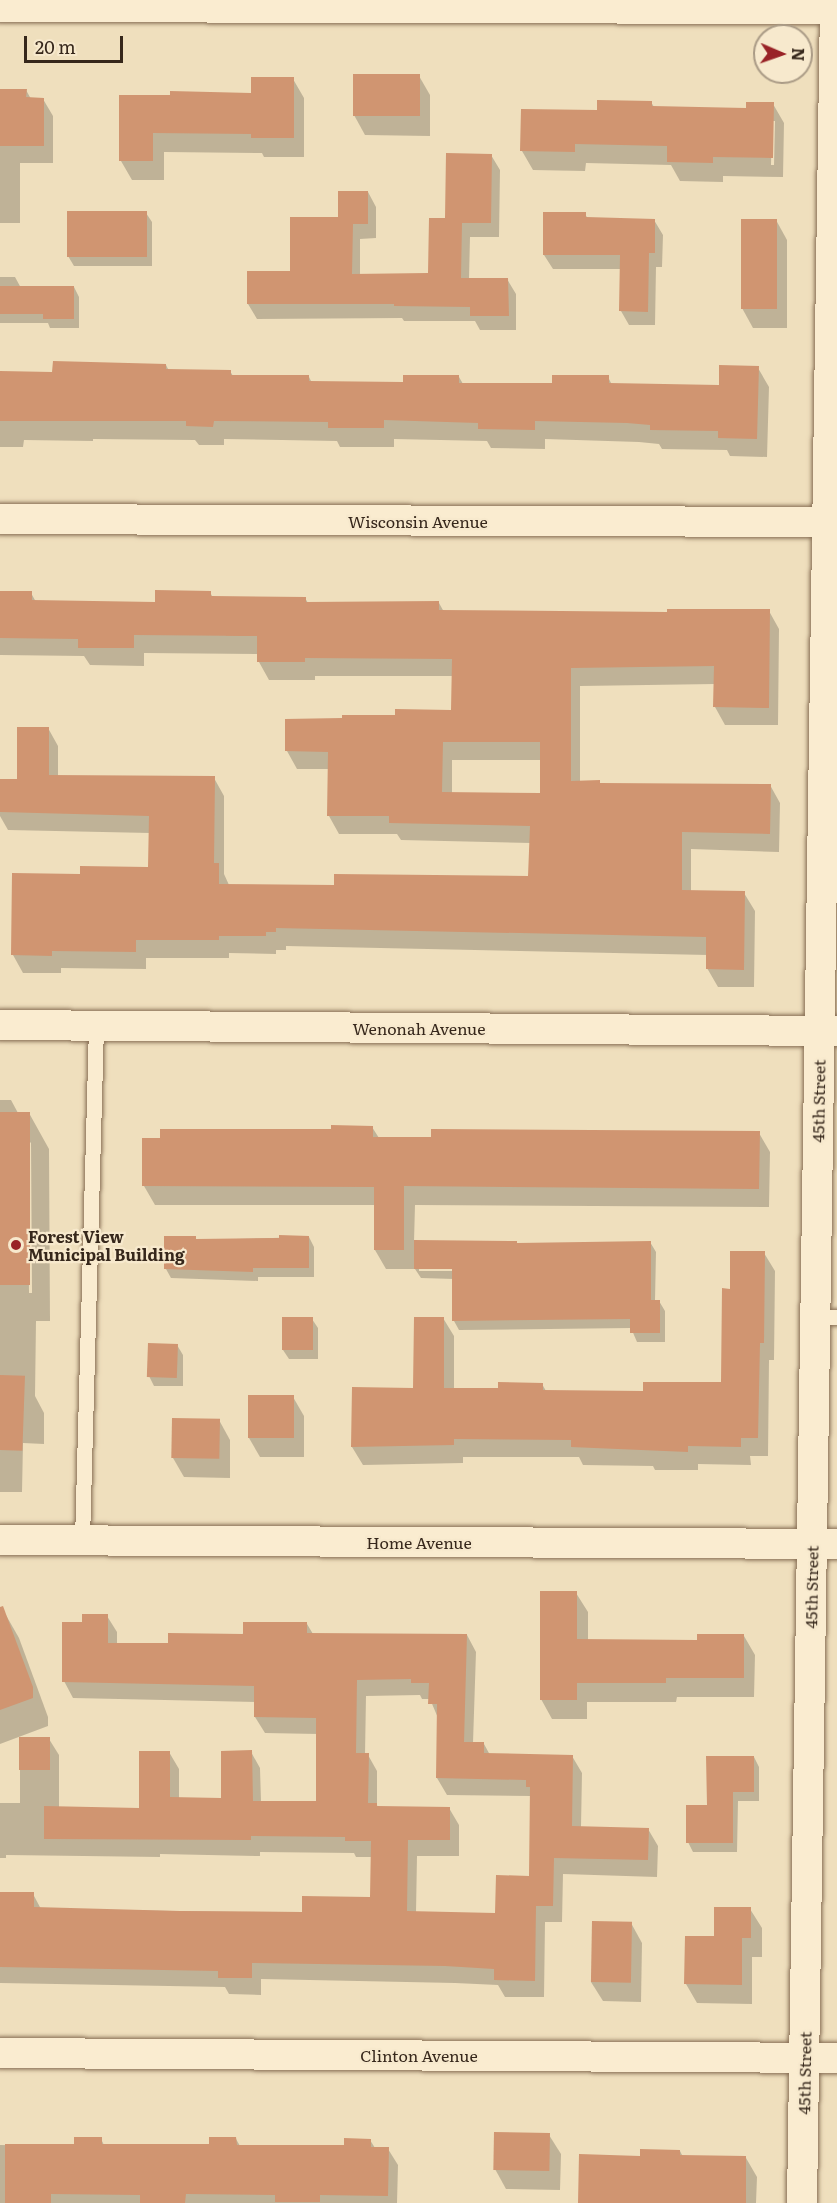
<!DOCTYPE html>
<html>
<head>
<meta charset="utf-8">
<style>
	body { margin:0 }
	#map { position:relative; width:837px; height:2203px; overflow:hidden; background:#efdfbd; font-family:Literata,serif }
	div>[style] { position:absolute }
	.shadow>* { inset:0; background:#0003 }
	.building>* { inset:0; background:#d09571; transform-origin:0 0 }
	.roads { filter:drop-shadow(0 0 2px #886f55) drop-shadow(0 0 2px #886f55) }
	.service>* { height:15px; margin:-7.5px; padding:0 7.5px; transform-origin:7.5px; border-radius:7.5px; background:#faecd0 }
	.minor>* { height:30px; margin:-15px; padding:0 15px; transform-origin:15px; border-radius:15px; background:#faecd0 }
	.dots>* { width:16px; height:16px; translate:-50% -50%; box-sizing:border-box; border:3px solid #f7e9cd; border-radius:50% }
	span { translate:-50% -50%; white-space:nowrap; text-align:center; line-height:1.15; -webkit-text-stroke:4.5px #f7e9cd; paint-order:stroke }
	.street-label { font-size:16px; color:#36271b }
	.poi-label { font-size:16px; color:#36271b; font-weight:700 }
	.left { translate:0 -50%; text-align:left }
	.north { position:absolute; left:753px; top:24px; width:60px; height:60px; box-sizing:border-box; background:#f7e9cd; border:2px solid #aa9b86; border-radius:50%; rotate:92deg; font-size:16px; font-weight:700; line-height:24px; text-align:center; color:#36271b }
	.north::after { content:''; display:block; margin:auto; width:21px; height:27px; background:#992327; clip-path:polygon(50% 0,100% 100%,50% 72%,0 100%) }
	.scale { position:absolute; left:24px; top:36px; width:99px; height:27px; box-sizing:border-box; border:3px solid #36271b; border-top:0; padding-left:8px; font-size:18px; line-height:21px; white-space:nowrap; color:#36271b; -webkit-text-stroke:4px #f7e9cd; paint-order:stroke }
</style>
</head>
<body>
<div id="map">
	<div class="shadow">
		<i style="clip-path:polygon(419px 76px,430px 95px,430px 136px,365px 135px,354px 115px)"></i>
		<i style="clip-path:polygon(293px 79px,304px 98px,304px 157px,264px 157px,262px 153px,164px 152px,164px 180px,132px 180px,121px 161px,121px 96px,253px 94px)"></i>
		<i style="clip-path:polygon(0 90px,26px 90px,31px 99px,43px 99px,53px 116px,53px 163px,20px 163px,20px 223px,0 223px)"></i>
		<i style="clip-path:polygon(evenodd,651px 102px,654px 107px,747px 109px,773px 104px,784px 123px,783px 177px,723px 176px,723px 182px,680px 181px,671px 165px,586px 163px,585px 171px,533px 170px,522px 151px,598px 112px,651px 102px,772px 121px,775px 121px,774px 165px,771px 165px,772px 121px)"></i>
		<i style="clip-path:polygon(491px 155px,500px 170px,499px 237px,470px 237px,469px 279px,507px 279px,516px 294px,516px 330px,480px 330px,475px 321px,404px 321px,402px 318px,257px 319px,248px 304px,292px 273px,339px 218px,368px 192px,376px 207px,376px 238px,360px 239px,360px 275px,430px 275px,447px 220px)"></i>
		<i style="clip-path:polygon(146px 213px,152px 222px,152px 266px,74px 266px,68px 256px)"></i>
		<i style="clip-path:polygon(585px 214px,588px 219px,654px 220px,663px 235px,662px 267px,656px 267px,655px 325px,629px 325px,621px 311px,622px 269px,553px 269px,544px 255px)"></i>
		<i style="clip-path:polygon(776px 220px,787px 240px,787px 328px,753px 328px,742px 308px)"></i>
		<i style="clip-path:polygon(0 277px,15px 277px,21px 288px,74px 287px,79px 297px,79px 328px,50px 328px,48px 323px,0 323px)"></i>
		<i style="clip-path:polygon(166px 365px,169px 371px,230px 371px,233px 376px,309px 377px,312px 383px,404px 384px,459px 377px,463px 384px,554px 385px,608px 377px,612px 385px,720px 386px,758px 368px,769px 387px,767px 457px,730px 456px,727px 450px,662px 449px,659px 444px,639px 442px,545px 439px,545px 449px,491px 448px,487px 441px,394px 439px,394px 447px,340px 447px,337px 441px,224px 439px,224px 445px,199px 445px,195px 440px,93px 439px,93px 441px,24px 440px,23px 447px,0 447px,0 373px,54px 373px)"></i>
		<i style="clip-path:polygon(evenodd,210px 592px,213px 598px,305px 598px,308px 603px,439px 603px,444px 612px,668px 614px,769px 611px,779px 629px,778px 725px,725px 725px,715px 707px,715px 684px,580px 686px,580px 782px,601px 785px,770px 785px,780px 803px,779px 852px,691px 849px,691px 892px,744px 893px,755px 911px,754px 987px,718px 987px,707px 968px,708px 955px,286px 946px,286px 950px,276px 950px,276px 954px,229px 953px,229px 958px,146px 958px,146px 969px,61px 968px,61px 973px,23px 973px,13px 955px,82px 875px,150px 868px,150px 833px,8px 830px,0 816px,0 781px,19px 781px,48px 728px,58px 746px,58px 776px,214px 778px,224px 796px,224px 874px,229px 885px,336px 886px,530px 878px,531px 843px,401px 840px,397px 834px,339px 834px,329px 816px,329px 769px,297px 769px,287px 751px,396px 717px,453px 711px,453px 676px,315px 676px,315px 680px,269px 680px,259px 662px,259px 654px,144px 653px,144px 666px,90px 665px,84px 656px,0 655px,0 593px,31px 593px,36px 602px,157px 603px,210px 592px,452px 760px,542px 760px,541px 794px,452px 794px,452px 760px)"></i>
		<i style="clip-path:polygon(evenodd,0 1100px,11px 1100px,18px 1113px,29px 1113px,49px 1149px,50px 1321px,36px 1321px,35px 1396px,44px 1413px,44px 1444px,23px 1443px,22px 1492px,0 1492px,0 1100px,28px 1140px,31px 1143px,32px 1293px,29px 1293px,28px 1140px)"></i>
		<i style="clip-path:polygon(evenodd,372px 1127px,379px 1138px,759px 1133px,770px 1152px,769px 1207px,415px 1205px,414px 1242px,518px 1245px,650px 1242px,656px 1252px,655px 1301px,659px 1301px,665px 1311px,665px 1342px,637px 1342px,631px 1328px,459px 1330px,454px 1321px,454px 1279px,421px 1278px,415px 1269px,386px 1269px,375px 1250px,375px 1205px,155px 1205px,144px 1186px,332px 1130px,372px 1127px,419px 1268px,460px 1268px,460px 1271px,419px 1271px,419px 1268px)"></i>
		<i style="clip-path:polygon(309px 1237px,314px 1247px,314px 1277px,258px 1277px,258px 1281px,171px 1278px,166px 1269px,196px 1240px)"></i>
		<i style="clip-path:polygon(764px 1253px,775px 1271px,774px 1360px,769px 1360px,768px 1456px,750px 1456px,751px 1465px,698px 1464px,698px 1470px,655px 1470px,653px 1466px,583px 1465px,579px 1457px,463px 1457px,463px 1463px,363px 1465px,352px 1447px,415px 1389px,443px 1318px,454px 1336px,454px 1389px,499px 1389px,542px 1384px,546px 1391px,645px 1392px,722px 1384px,731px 1290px)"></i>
		<i style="clip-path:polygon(312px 1319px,318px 1328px,318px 1359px,289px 1359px,283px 1350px)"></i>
		<i style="clip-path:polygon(177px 1345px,183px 1355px,183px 1386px,154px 1386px,149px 1376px)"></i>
		<i style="clip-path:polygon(293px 1397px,304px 1416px,304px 1457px,260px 1457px,249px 1438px)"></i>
		<i style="clip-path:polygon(219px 1420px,230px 1440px,230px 1478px,184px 1477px,173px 1458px)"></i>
		<i style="clip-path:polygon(576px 1593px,588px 1612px,588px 1640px,699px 1641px,744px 1636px,755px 1655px,754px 1697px,677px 1697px,676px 1702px,587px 1702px,587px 1719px,552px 1719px,541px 1699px)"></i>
		<i style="clip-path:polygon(3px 1610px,19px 1638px,48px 1717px,48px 1726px,0 1744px,0 1611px)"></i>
		<i style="clip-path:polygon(evenodd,107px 1616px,117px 1632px,117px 1645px,169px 1645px,307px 1624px,313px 1634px,467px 1635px,476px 1652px,473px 1743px,484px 1744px,490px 1755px,572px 1756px,582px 1773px,581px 1827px,648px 1829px,658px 1846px,657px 1877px,563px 1874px,562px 1922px,545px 1922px,544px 1997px,505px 1997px,498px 1985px,455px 1983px,261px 1979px,261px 1995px,229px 1994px,225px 1987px,0 1983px,0 1893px,33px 1894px,41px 1909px,304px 1913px,372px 1899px,373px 1857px,356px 1857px,354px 1853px,260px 1852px,260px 1856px,160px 1854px,160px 1857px,6px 1855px,6px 1858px,0 1858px,0 1803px,20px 1803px,20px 1739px,49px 1739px,59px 1755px,59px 1808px,141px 1809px,169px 1752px,179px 1769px,179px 1799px,222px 1800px,251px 1752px,260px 1768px,261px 1802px,317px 1803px,318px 1734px,265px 1733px,255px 1717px,256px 1702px,73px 1698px,64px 1681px,84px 1623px,107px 1616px,420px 1695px,422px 1699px,430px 1699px,438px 1718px,437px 1778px,447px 1795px,531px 1796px,530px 1877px,496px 1914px,416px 1913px,417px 1856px,459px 1856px,459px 1825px,449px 1808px,378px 1808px,377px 1805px,377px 1771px,368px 1755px,365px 1755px,366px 1696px,420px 1695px)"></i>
		<i style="clip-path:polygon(754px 1757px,759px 1767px,759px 1801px,738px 1801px,737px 1852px,693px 1852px,688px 1842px,708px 1807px)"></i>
		<i style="clip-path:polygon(750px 1909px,762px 1928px,762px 1957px,752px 1957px,752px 2004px,697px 2003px,686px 1984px,716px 1938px)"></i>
		<i style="clip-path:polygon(631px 1923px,642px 1943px,641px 2002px,603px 2001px,591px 1982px)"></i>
		<i style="clip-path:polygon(549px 2135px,561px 2154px,560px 2190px,506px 2189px,495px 2169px)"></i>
		<i style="clip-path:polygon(101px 2139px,104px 2145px,210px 2146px,236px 2139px,240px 2146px,345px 2147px,370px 2140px,375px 2148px,388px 2149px,398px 2165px,397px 2203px,0 2203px,0 2145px,75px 2146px)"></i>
		<i style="clip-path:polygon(680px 2151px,683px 2157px,746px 2158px,757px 2177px,756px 2203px,580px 2203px,641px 2157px)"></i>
	</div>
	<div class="building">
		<i style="left:353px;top:74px;width:67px;height:42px"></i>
		<i style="clip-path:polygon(251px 77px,294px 77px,294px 138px,251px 138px,251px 134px,153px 133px,153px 161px,119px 161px,119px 95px,170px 95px,170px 91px,251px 93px)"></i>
		<i style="clip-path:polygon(0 89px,27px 89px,26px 97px,44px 98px,44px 146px,0 146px)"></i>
		<i style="clip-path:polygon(597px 100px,652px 101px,652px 106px,746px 108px,746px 102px,774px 102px,773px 158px,713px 157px,713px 163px,667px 162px,667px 146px,575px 144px,575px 152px,520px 151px,521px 109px,597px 110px)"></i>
		<i style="clip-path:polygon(446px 153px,492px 154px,491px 223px,462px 223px,461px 278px,508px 278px,509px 316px,470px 316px,470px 307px,394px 306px,394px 304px,247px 304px,247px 271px,290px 271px,290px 217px,338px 217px,338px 191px,368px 191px,368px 224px,353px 224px,352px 274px,428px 273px,429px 218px,445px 218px)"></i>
		<i style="left:67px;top:211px;width:80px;height:46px"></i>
		<i style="clip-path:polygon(543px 212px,586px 212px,586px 217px,655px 219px,655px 253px,649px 253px,648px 312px,619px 311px,620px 255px,543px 255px)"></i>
		<i style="left:741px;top:219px;width:36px;height:90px"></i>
		<i style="clip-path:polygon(0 286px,74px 286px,74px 319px,43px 319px,43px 314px,0 314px)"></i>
		<i style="clip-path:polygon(53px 361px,166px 364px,166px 369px,231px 370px,231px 375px,309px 375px,309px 381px,403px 382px,403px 375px,459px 375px,459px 383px,552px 383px,552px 375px,609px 375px,609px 383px,719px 385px,719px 365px,759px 366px,757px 439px,718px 438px,718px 431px,650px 430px,650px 425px,627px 423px,535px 421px,535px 430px,478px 429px,478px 423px,384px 420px,384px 428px,328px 428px,328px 422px,214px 421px,213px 427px,186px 426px,186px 421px,0 421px,0 371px,52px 372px)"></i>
		<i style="clip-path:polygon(evenodd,155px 590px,211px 591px,211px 596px,306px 597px,306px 602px,439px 601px,439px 610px,667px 612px,667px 609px,770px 609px,769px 708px,713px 707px,714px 666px,571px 668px,571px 781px,600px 780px,600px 783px,771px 784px,770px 834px,682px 832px,682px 890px,745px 891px,744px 970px,706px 969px,706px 937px,276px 928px,276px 932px,266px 932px,266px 936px,219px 936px,219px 940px,136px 940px,136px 952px,52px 951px,52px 956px,11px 955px,12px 873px,80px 874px,80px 866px,148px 867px,149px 816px,0 812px,0 779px,17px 779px,17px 727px,49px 727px,49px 775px,215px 776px,214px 863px,219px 863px,219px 884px,334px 885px,334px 874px,528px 876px,530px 826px,389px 823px,389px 816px,327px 816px,328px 752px,285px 751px,285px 719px,342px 718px,342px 715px,395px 715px,395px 709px,451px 710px,452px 659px,305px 658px,305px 662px,257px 662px,257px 636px,134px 635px,134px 648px,78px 648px,78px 639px,0 638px,0 591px,32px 591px,32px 600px,155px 602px,155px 590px,443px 742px,540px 742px,540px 793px,442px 792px,443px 742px)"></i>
		<i style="left:0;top:1112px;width:30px;height:173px"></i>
		<i style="clip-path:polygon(331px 1125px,373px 1126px,373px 1137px,431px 1137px,431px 1129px,760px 1131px,759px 1189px,404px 1186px,404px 1250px,374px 1250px,374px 1187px,142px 1186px,142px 1138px,160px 1138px,160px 1129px,331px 1129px)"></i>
		<i style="clip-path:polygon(279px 1235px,309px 1236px,309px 1268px,253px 1268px,253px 1272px,164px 1269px,164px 1236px,196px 1236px,196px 1239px,279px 1238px)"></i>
		<i style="clip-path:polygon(414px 1240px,517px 1241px,517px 1243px,651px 1241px,651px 1300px,660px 1300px,660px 1333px,630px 1333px,630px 1319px,452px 1321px,452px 1269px,414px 1269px)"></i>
		<i style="clip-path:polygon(730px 1251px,765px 1251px,764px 1343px,760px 1343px,758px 1438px,741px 1438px,741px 1447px,688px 1446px,688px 1452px,571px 1447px,571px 1440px,454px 1439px,454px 1445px,351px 1447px,352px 1387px,413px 1388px,414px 1317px,444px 1317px,444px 1388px,498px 1388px,498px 1382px,543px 1383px,543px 1390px,643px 1391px,643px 1382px,721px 1382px,722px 1288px,730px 1289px)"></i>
		<i style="left:282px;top:1317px;width:31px;height:33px"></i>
		<i style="left:148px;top:1343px;width:30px;height:34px;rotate:2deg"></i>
		<i style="left:0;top:1375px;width:25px;height:75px;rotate:2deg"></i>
		<i style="left:248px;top:1395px;width:46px;height:43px"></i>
		<i style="left:172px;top:1418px;width:48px;height:40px;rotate:1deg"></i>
		<i style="clip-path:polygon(540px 1591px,577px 1591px,577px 1639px,697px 1640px,697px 1634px,744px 1634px,744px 1678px,666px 1678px,666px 1683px,577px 1683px,577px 1700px,540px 1700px)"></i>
		<i style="clip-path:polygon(3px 1606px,33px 1687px,33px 1698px,0 1710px,0 1607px)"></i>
		<i style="clip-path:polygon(evenodd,82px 1614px,108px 1614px,108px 1643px,168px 1643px,168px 1633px,243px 1634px,243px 1622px,307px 1622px,307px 1633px,467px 1634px,464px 1742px,484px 1742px,484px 1753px,573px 1755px,572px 1826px,649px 1828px,648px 1860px,554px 1858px,553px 1906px,536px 1906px,535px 1981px,494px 1980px,494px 1969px,445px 1966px,252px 1963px,252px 1978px,218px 1978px,218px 1971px,0 1967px,0 1892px,34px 1892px,34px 1907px,180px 1911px,302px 1912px,302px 1896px,370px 1897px,371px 1841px,345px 1841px,345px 1837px,251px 1836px,251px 1840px,44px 1839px,44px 1806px,139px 1808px,139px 1751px,170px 1751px,170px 1797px,221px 1798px,221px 1751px,252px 1750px,253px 1801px,316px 1801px,316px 1718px,254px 1717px,254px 1686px,62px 1682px,62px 1622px,82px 1622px,82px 1614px,411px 1679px,411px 1683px,429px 1683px,428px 1704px,437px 1704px,436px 1778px,526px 1780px,526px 1787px,530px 1787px,529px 1876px,496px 1875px,495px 1913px,407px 1911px,408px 1840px,450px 1840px,450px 1807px,377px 1806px,377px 1803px,368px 1803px,369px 1753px,356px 1753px,357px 1680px,411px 1679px)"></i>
		<i style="left:19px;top:1737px;width:31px;height:33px"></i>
		<i style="clip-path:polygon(706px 1756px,754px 1756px,754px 1792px,733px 1792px,733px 1843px,686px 1843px,686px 1805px,707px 1805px)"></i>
		<i style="clip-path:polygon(714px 1907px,751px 1907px,751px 1938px,742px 1938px,742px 1985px,684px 1984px,685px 1936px,714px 1936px)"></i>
		<i style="left:592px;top:1921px;width:40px;height:61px;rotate:1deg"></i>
		<i style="left:494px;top:2132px;width:56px;height:38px;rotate:1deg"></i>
		<i style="clip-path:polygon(74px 2137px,102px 2137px,102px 2144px,209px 2144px,209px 2137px,236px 2137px,237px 2145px,344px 2145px,344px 2138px,371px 2139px,371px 2147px,389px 2147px,388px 2196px,320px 2195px,320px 2202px,275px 2202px,275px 2195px,186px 2194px,185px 2203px,140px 2203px,140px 2195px,51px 2194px,51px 2203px,5px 2203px,5px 2144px,74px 2144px)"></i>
		<i style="clip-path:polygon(640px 2149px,680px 2150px,680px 2155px,746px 2156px,746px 2203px,578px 2203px,579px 2154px,640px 2156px)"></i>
	</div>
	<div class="roads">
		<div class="service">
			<i style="left:815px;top:1317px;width:22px"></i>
			<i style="left:82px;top:1540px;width:514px;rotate:-88.44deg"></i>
		</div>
		<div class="minor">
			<i style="left:0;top:7px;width:837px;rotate:0.14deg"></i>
			<i style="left:0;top:519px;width:837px;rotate:0.21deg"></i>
			<i style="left:0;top:1025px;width:837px;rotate:0.41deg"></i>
			<i style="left:0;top:1540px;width:837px;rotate:0.27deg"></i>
			<i style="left:0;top:2053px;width:837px;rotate:0.34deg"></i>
			<i style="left:802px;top:2203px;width:2203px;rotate:-89.14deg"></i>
		</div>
	</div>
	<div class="dots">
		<i style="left:16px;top:1245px;background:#992327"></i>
	</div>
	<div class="street-label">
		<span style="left:418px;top:521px">Wisconsin Avenue</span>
		<span style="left:419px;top:1028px">Wenonah Avenue</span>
		<span style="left:818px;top:1101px;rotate:-89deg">45th Street</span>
		<span style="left:419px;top:1542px">Home Avenue</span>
		<span style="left:811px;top:1587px;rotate:-89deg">45th Street</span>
		<span style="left:419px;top:2055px">Clinton Avenue</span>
		<span style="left:804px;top:2073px;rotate:-89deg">45th Street</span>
	</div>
	<div class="poi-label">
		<span class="left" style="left:28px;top:1245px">Forest View<br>Municipal Building</span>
	</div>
	<div class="north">N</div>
	<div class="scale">20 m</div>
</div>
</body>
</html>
